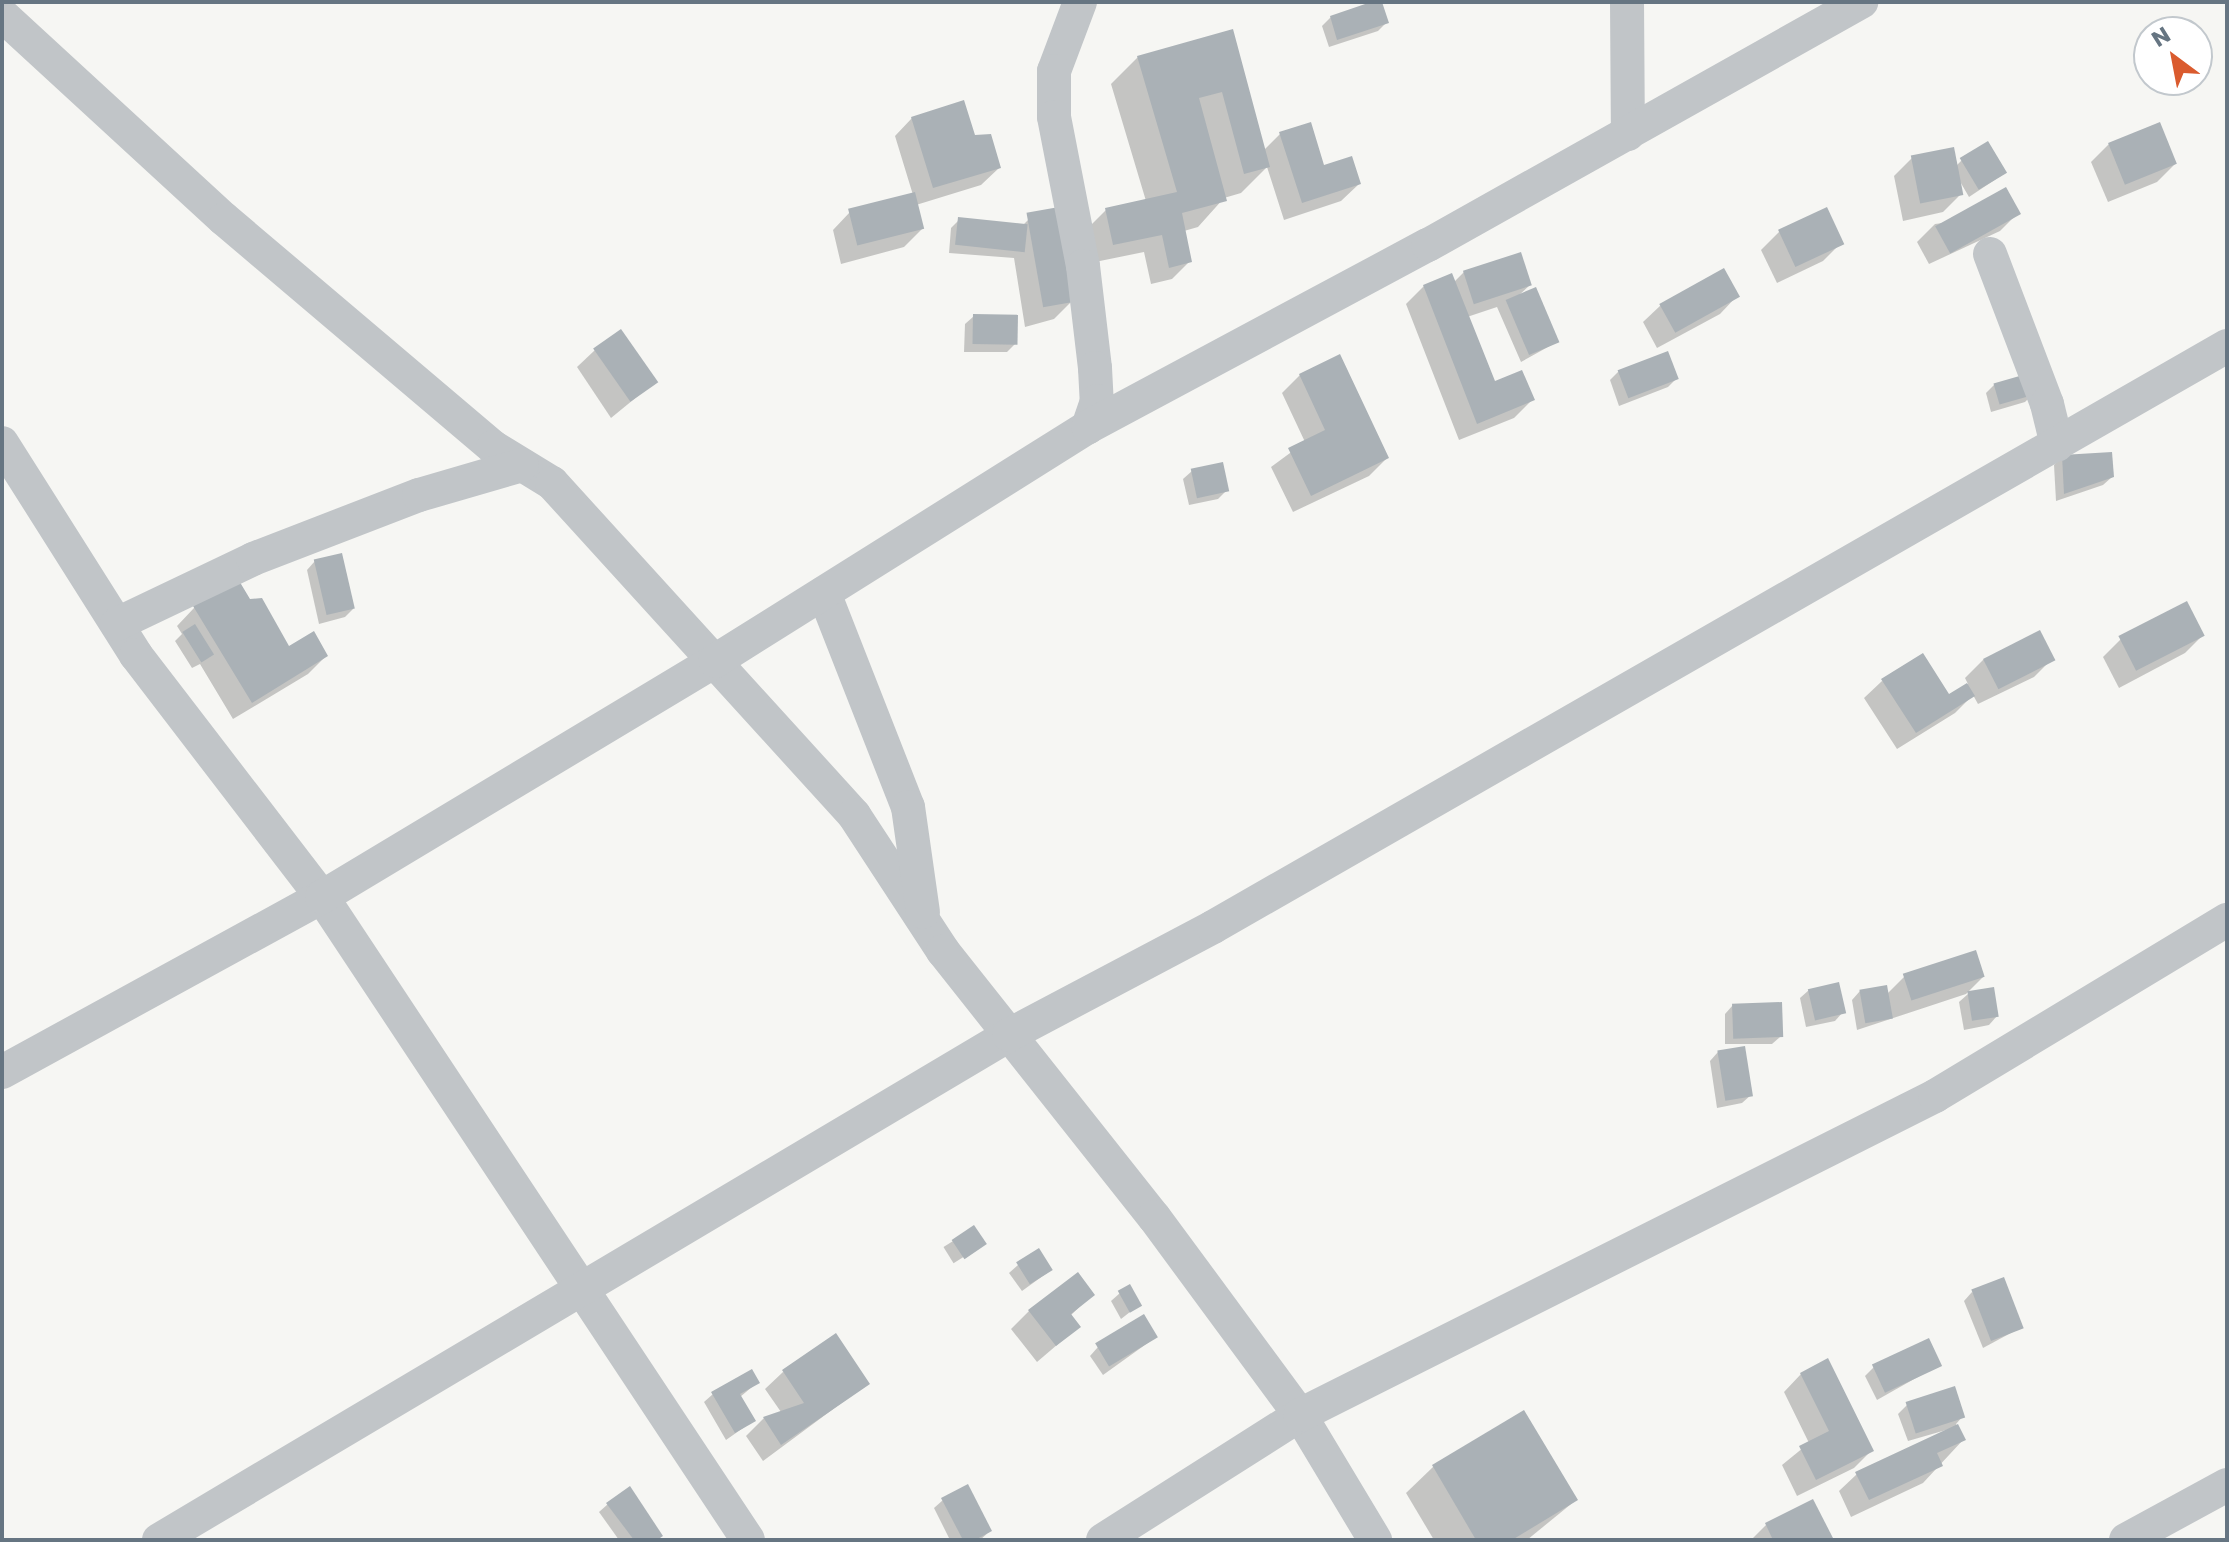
<!DOCTYPE html>
<html>
<head>
<meta charset="utf-8">
<style>
	body { margin:0 }
	#map { position:relative; width:2229px; height:1542px; overflow:hidden; background:#f6f6f3; font-family:Poppins,sans-serif }
	div>[style] { position:absolute }
	.shadow>* { inset:0; background:#0003; transform-origin:0 0 }
	.building>* { inset:0; background:#aab1b6; transform-origin:0 0 }
	.minor>* { height:34px; margin:-17px; padding:0 17px; transform-origin:17px; border-radius:17px; background:#c1c5c8 }
	span { translate:-50% -50%; white-space:nowrap; text-align:center; line-height:1.15; -webkit-text-stroke:8px #fff; paint-order:stroke }
	.frame { position:absolute; inset:0; border:4px solid #667582; pointer-events:none }
	.north { position:absolute; left:2133px; top:16px; width:80px; height:80px; box-sizing:border-box; background:#fff; border:2px solid #c2c8cd; border-radius:50%; rotate:328deg; font-size:22px; font-weight:700; line-height:32px; text-align:center; color:#667582 }
	.north::after { content:''; display:block; margin:auto; width:28px; height:36px; background:#da5b2e; clip-path:polygon(50% 0,100% 100%,50% 72%,0 100%) }
</style>
</head>
<body>
<div id="map">
	<div class="shadow">
		<i style="clip-path:polygon(1380px 2px,1386px 23px,1378px 31px,1329px 47px,1322px 26px,1331px 17px)"></i>
		<i style="clip-path:polygon(1232px 31px,1263px 151px,1280px 134px,1323px 168px,1359px 184px,1341px 201px,1284px 220px,1267px 167px,1241px 193px,1224px 198px,1198px 227px,1184px 231px,1190px 261px,1172px 279px,1151px 284px,1144px 252px,1095px 262px,1088px 228px,1106px 210px,1146px 201px,1111px 84px,1138px 57px)"></i>
		<i style="clip-path:polygon(912px 118px,974px 137px,999px 168px,981px 185px,916px 205px,922px 229px,904px 247px,841px 264px,833px 230px,850px 212px,913px 195px,895px 136px)"></i>
		<i style="clip-path:polygon(2109px 144px,2175px 164px,2157px 182px,2108px 202px,2091px 162px)"></i>
		<i style="clip-path:polygon(1912px 158px,1955px 167px,1962px 160px,2005px 173px,1969px 197px,1958px 178px,1961px 194px,1943px 212px,1903px 221px,1894px 176px)"></i>
		<i style="clip-path:polygon(2018px 213px,2000px 231px,1929px 264px,1917px 242px,1935px 224px)"></i>
		<i style="clip-path:polygon(1029px 219px,1072px 301px,1054px 319px,1025px 327px,1014px 258px,949px 253px,951px 228px,959px 220px,1023px 225px)"></i>
		<i style="clip-path:polygon(1779px 232px,1841px 243px,1823px 261px,1777px 283px,1761px 250px)"></i>
		<i style="clip-path:polygon(1464px 272px,1530px 285px,1517px 297px,1557px 342px,1521px 362px,1497px 307px,1467px 317px,1493px 384px,1532px 400px,1514px 418px,1459px 440px,1406px 304px,1424px 286px,1453px 283px)"></i>
		<i style="clip-path:polygon(1737px 296px,1720px 314px,1657px 348px,1643px 322px,1661px 305px)"></i>
		<i style="clip-path:polygon(974px 316px,1015px 344px,1007px 352px,964px 352px,965px 324px)"></i>
		<i style="clip-path:polygon(595px 350px,655px 382px,611px 418px,577px 367px)"></i>
		<i style="clip-path:polygon(1618px 372px,1676px 379px,1668px 387px,1619px 406px,1610px 380px)"></i>
		<i style="clip-path:polygon(1300px 375px,1387px 458px,1369px 476px,1293px 512px,1271px 467px,1305px 442px,1282px 393px)"></i>
		<i style="clip-path:polygon(1994px 385px,2033px 394px,2025px 402px,1991px 412px,1986px 393px)"></i>
		<i style="clip-path:polygon(2062px 456px,2112px 477px,2103px 485px,2056px 501px,2054px 465px)"></i>
		<i style="clip-path:polygon(1192px 471px,1227px 490px,1218px 499px,1189px 505px,1183px 479px)"></i>
		<i style="clip-path:polygon(315px 561px,353px 609px,345px 617px,319px 624px,307px 570px)"></i>
		<i style="clip-path:polygon(249px 601px,289px 648px,326px 656px,308px 674px,233px 719px,200px 664px,192px 668px,175px 641px,182px 634px,177px 626px,194px 608px)"></i>
		<i style="clip-path:polygon(2203px 635px,2185px 653px,2119px 688px,2103px 657px,2121px 639px)"></i>
		<i style="clip-path:polygon(2052px 659px,2034px 677px,1978px 704px,1973px 695px,1955px 713px,1897px 749px,1864px 698px,1882px 681px,1949px 696px,1968px 684px,1965px 678px,1983px 660px)"></i>
		<i style="clip-path:polygon(1904px 977px,1983px 977px,1966px 994px,1857px 1030px,1852px 1000px,1860px 991px,1887px 994px)"></i>
		<i style="clip-path:polygon(1809px 990px,1843px 1012px,1835px 1021px,1806px 1027px,1800px 998px)"></i>
		<i style="clip-path:polygon(1968px 994px,1997px 1016px,1989px 1025px,1964px 1030px,1959px 1002px)"></i>
		<i style="clip-path:polygon(1733px 1005px,1781px 1036px,1772px 1044px,1725px 1044px,1725px 1014px)"></i>
		<i style="clip-path:polygon(1718px 1052px,1751px 1095px,1742px 1103px,1717px 1108px,1710px 1061px)"></i>
		<i style="left:974px;top:1228px;width:19px;height:36px;rotate:58deg"></i>
		<i style="clip-path:polygon(1018px 1265px,1051px 1270px,1022px 1291px,1009px 1273px)"></i>
		<i style="clip-path:polygon(1972px 1292px,2022px 1327px,1983px 1348px,1964px 1301px)"></i>
		<i style="clip-path:polygon(1120px 1293px,1139px 1305px,1121px 1319px,1111px 1301px)"></i>
		<i style="clip-path:polygon(1093px 1294px,1070px 1316px,1078px 1327px,1037px 1362px,1011px 1329px,1029px 1311px)"></i>
		<i style="clip-path:polygon(1156px 1337px,1103px 1375px,1090px 1356px,1098px 1347px)"></i>
		<i style="clip-path:polygon(1939px 1365px,1877px 1400px,1865px 1376px,1874px 1367px)"></i>
		<i style="clip-path:polygon(783px 1372px,867px 1384px,763px 1461px,746px 1436px,764px 1418px,781px 1412px,765px 1389px)"></i>
		<i style="clip-path:polygon(1801px 1374px,1872px 1450px,1854px 1468px,1797px 1496px,1782px 1465px,1809px 1443px,1784px 1392px)"></i>
		<i style="clip-path:polygon(758px 1382px,740px 1397px,753px 1421px,726px 1440px,704px 1402px,713px 1394px)"></i>
		<i style="clip-path:polygon(1907px 1405px,1963px 1416px,1956px 1424px,1963px 1440px,1923px 1483px,1851px 1517px,1839px 1491px,1857px 1474px,1953px 1428px,1908px 1441px,1898px 1414px)"></i>
		<i style="clip-path:polygon(1523px 1413px,1576px 1500px,1527px 1540px,1434px 1540px,1406px 1493px,1433px 1467px)"></i>
		<i style="clip-path:polygon(943px 1500px,990px 1531px,980px 1540px,950px 1540px,934px 1508px)"></i>
		<i style="clip-path:polygon(608px 1504px,656px 1540px,619px 1540px,599px 1512px)"></i>
		<i style="clip-path:polygon(1766px 1525px,1831px 1540px,1751px 1540px)"></i>
	</div>
	<div class="building">
		<i style="clip-path:polygon(1371px 2px,1382px 2px,1389px 23px,1337px 40px,1330px 16px)"></i>
		<i style="clip-path:polygon(1233px 29px,1270px 167px,1244px 174px,1222px 92px,1199px 98px,1227px 201px,1182px 213px,1192px 262px,1169px 268px,1162px 235px,1113px 245px,1105px 208px,1177px 192px,1137px 56px)"></i>
		<i style="clip-path:polygon(964px 100px,975px 135px,991px 134px,1001px 168px,933px 188px,911px 117px)"></i>
		<i style="clip-path:polygon(1311px 122px,1324px 165px,1352px 156px,1361px 184px,1302px 203px,1279px 132px)"></i>
		<i style="left:2160px;top:122px;width:45px;height:56px;rotate:68deg"></i>
		<i style="left:1988px;top:141px;width:37px;height:33px;rotate:59deg"></i>
		<i style="left:1954px;top:147px;width:49px;height:44px;rotate:79deg"></i>
		<i style="left:2006px;top:187px;width:31px;height:81px;rotate:61deg"></i>
		<i style="left:915px;top:192px;width:38px;height:69px;rotate:76deg"></i>
		<i style="left:1059px;top:207px;width:96px;height:33px;rotate:80deg"></i>
		<i style="left:1827px;top:207px;width:41px;height:54px;rotate:65deg"></i>
		<i style="left:958px;top:217px;width:70px;height:28px;rotate:6deg"></i>
		<i style="left:1521px;top:252px;width:35px;height:61px;rotate:72deg"></i>
		<i style="left:1724px;top:268px;width:33px;height:74px;rotate:61deg"></i>
		<i style="clip-path:polygon(1452px 273px,1495px 381px,1522px 370px,1535px 400px,1477px 424px,1423px 285px)"></i>
		<i style="left:1536px;top:287px;width:60px;height:33px;rotate:67deg"></i>
		<i style="left:973px;top:314px;width:45px;height:30px;rotate:1deg"></i>
		<i style="left:621px;top:329px;width:65px;height:34px;rotate:55deg"></i>
		<i style="left:1668px;top:351px;width:30px;height:54px;rotate:69deg"></i>
		<i style="clip-path:polygon(1340px 354px,1389px 458px,1311px 496px,1288px 448px,1325px 430px,1299px 374px)"></i>
		<i style="left:2030px;top:373px;width:22px;height:38px;rotate:74deg"></i>
		<i style="clip-path:polygon(2112px 452px,2114px 477px,2064px 494px,2062px 455px)"></i>
		<i style="left:1223px;top:462px;width:30px;height:33px;rotate:78deg"></i>
		<i style="left:342px;top:553px;width:57px;height:29px;rotate:77deg"></i>
		<i style="clip-path:polygon(238px 579px,250px 599px,262px 598px,289px 646px,314px 631px,328px 656px,252px 703px,193px 606px)"></i>
		<i style="left:2187px;top:601px;width:39px;height:77px;rotate:63deg"></i>
		<i style="left:195px;top:624px;width:36px;height:15px;rotate:58deg"></i>
		<i style="left:2040px;top:630px;width:34px;height:64px;rotate:63deg"></i>
		<i style="clip-path:polygon(1923px 653px,1949px 694px,1967px 683px,1975px 696px,1916px 733px,1881px 679px)"></i>
		<i style="left:1976px;top:950px;width:28px;height:77px;rotate:72deg"></i>
		<i style="left:1839px;top:982px;width:32px;height:32px;rotate:77deg"></i>
		<i style="left:1887px;top:985px;width:34px;height:28px;rotate:80deg"></i>
		<i style="left:1994px;top:987px;width:30px;height:27px;rotate:81deg"></i>
		<i style="left:1782px;top:1002px;width:35px;height:50px;rotate:88deg"></i>
		<i style="left:1745px;top:1046px;width:51px;height:28px;rotate:81deg"></i>
		<i style="left:974px;top:1225px;width:23px;height:27px;rotate:56deg"></i>
		<i style="left:1039px;top:1248px;width:26px;height:27px;rotate:58deg"></i>
		<i style="clip-path:polygon(1078px 1272px,1095px 1295px,1071px 1314px,1081px 1327px,1056px 1346px,1028px 1310px)"></i>
		<i style="left:2004px;top:1277px;width:55px;height:35px;rotate:69deg"></i>
		<i style="left:1130px;top:1284px;width:25px;height:14px;rotate:61deg"></i>
		<i style="left:1144px;top:1314px;width:27px;height:57px;rotate:59deg"></i>
		<i style="clip-path:polygon(836px 1333px,870px 1384px,781px 1445px,763px 1417px,804px 1403px,782px 1370px)"></i>
		<i style="left:1929px;top:1338px;width:31px;height:63px;rotate:65deg"></i>
		<i style="clip-path:polygon(1828px 1358px,1874px 1451px,1816px 1480px,1799px 1446px,1829px 1431px,1800px 1373px)"></i>
		<i style="clip-path:polygon(752px 1369px,760px 1383px,740px 1394px,756px 1421px,735px 1433px,711px 1392px)"></i>
		<i style="left:1955px;top:1386px;width:33px;height:52px;rotate:72deg"></i>
		<i style="clip-path:polygon(1524px 1410px,1578px 1500px,1512px 1540px,1476px 1540px,1432px 1465px)"></i>
		<i style="clip-path:polygon(1958px 1424px,1966px 1440px,1937px 1453px,1943px 1466px,1869px 1500px,1855px 1472px)"></i>
		<i style="clip-path:polygon(968px 1484px,992px 1531px,975px 1540px,963px 1540px,941px 1498px)"></i>
		<i style="clip-path:polygon(630px 1486px,663px 1536px,657px 1540px,634px 1540px,606px 1503px)"></i>
		<i style="clip-path:polygon(1813px 1499px,1834px 1540px,1773px 1540px,1765px 1523px)"></i>
	</div>
	<div class="minor">
		<i style="left:1080px;top:2px;width:74px;rotate:110.6deg"></i>
		<i style="left:1054px;top:71px;width:46px;rotate:90deg"></i>
		<i style="left:1054px;top:117px;width:152px;rotate:79deg"></i>
		<i style="left:1083px;top:266px;width:103px;rotate:83.3deg"></i>
		<i style="left:1095px;top:368px;width:33px;rotate:87deg"></i>
		<i style="left:1097px;top:401px;width:28px;rotate:109deg"></i>
		<i style="left:1627px;top:2px;width:132px;rotate:89.6deg"></i>
		<i style="left:2px;top:15px;width:301px;rotate:42.6deg"></i>
		<i style="left:224px;top:219px;width:353px;rotate:40.3deg"></i>
		<i style="left:493px;top:447px;width:69px;rotate:31.4deg"></i>
		<i style="left:552px;top:483px;width:449px;rotate:47.7deg"></i>
		<i style="left:854px;top:815px;width:163px;rotate:56.8deg"></i>
		<i style="left:943px;top:951px;width:340px;rotate:51.6deg"></i>
		<i style="left:1154px;top:1217px;width:246px;rotate:53.6deg"></i>
		<i style="left:1300px;top:1415px;width:146px;rotate:59deg"></i>
		<i style="left:1990px;top:254px;width:160px;rotate:69.2deg"></i>
		<i style="left:2047px;top:404px;width:42px;rotate:76.3deg"></i>
		<i style="left:2px;top:443px;width:251px;rotate:57.7deg"></i>
		<i style="left:136px;top:655px;width:305px;rotate:52.5deg"></i>
		<i style="left:322px;top:897px;width:771px;rotate:56.47deg"></i>
		<i style="left:824px;top:593px;width:230px;rotate:68.6deg"></i>
		<i style="left:908px;top:807px;width:106px;rotate:81.9deg"></i>
		<i style="left:117px;top:624px;width:151px;rotate:-25.5deg"></i>
		<i style="left:253px;top:559px;width:178px;rotate:-21.1deg"></i>
		<i style="left:419px;top:495px;width:107px;rotate:-16.2deg"></i>
		<i style="left:2px;top:1072px;width:365px;rotate:-28.7deg"></i>
		<i style="left:322px;top:897px;width:458px;rotate:-31deg"></i>
		<i style="left:715px;top:661px;width:440px;rotate:-32.1deg"></i>
		<i style="left:1088px;top:427px;width:386px;rotate:-28.2deg"></i>
		<i style="left:1428px;top:245px;width:497px;rotate:-29.3deg"></i>
		<i style="left:159px;top:1540px;width:989px;rotate:-30.72deg"></i>
		<i style="left:1009px;top:1035px;width:231px;rotate:-27.9deg"></i>
		<i style="left:1213px;top:927px;width:1169px;rotate:-29.81deg"></i>
		<i style="left:1103px;top:1540px;width:233px;rotate:-32.4deg"></i>
		<i style="left:1300px;top:1415px;width:711px;rotate:-26.67deg"></i>
		<i style="left:1935px;top:1096px;width:341px;rotate:-31.1deg"></i>
		<i style="left:2126px;top:1540px;width:115px;rotate:-28.6deg"></i>
	</div>
	<div class="frame"></div>
	<div class="north">N</div>
</div>
</body>
</html>
